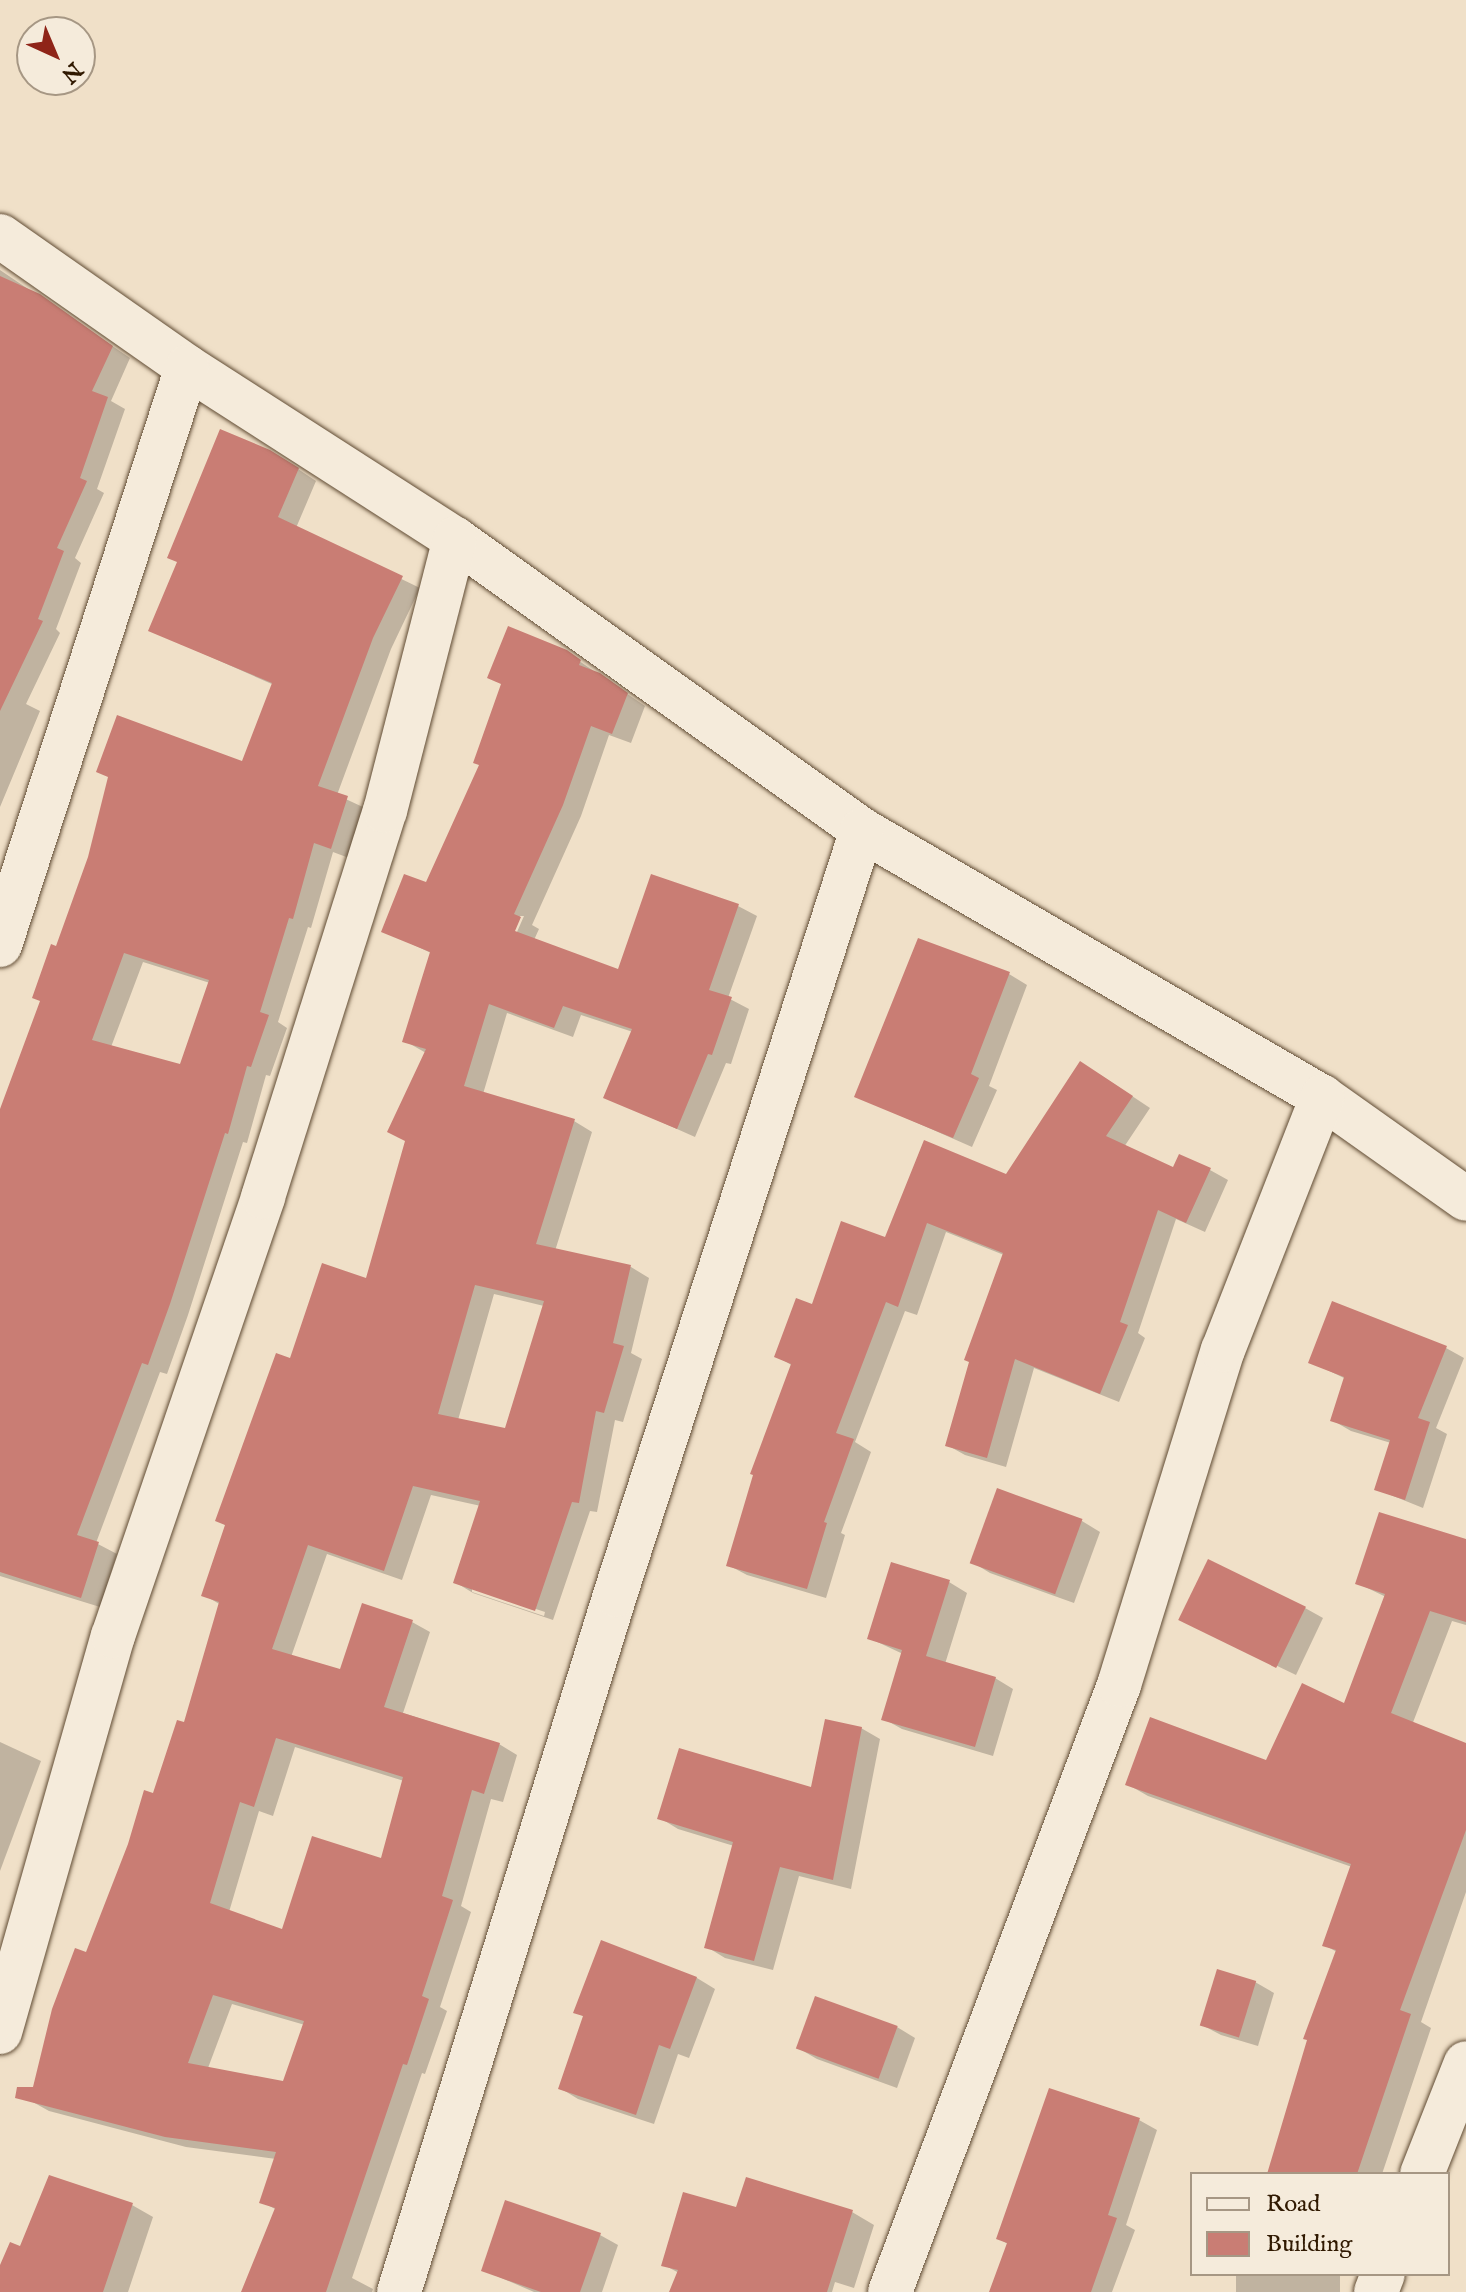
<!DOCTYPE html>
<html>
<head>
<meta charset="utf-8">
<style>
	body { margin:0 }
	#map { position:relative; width:1466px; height:2292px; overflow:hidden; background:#f0e0c8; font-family:"IM FELL English",serif }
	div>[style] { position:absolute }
	.shadow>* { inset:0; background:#0003; transform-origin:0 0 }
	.building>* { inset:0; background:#c97d74; transform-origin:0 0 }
	.roads { filter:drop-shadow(0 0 2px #604b33) drop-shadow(0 0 2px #604b33) }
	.minor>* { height:44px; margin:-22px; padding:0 22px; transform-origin:22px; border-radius:22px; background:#f5ebdb }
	span { translate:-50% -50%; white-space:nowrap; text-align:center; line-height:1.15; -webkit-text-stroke:8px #f5ebdb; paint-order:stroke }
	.legend { position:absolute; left:1190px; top:2172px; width:260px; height:104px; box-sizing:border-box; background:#f5ebdb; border:2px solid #a69784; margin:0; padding:10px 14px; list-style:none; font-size:24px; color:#301901 }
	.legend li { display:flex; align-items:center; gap:16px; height:40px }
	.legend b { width:40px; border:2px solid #a69784 }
	.north { position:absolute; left:16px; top:16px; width:80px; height:80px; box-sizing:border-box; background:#f5ebdb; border:2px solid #a69784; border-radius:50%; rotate:136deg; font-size:22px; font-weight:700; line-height:32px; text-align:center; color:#301901 }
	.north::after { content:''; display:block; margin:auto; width:28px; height:36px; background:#8f2418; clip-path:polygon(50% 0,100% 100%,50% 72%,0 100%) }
</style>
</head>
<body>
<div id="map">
	<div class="shadow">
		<i style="clip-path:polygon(0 270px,130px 358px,111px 401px,125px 409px,97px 489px,104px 493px,75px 558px,81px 563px,56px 629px,60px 633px,26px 704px,40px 711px,0 807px)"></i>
		<i style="clip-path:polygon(evenodd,289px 463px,316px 481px,296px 528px,420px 588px,391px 649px,337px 795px,365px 808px,349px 858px,333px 852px,311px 928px,308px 927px,278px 1022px,287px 1028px,270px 1076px,266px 1075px,247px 1143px,243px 1142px,188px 1315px,167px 1374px,160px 1372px,96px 1543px,117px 1554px,100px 1607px,0 1576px,0 1113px,42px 1001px,58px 949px,243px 763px,274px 685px,150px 630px,289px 463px,143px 962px,210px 983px,181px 1067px,111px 1047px,143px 962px)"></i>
		<i style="clip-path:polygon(evenodd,566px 652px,645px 706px,631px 743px,609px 735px,581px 816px,532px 925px,539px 929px,534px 940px,620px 972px,652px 877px,738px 906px,757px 916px,728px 998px,749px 1009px,731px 1064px,726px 1063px,695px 1137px,605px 1097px,633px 1032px,581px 1015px,573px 1037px,507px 1013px,483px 1094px,574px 1121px,592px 1132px,555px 1251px,631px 1267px,649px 1278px,631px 1353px,642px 1359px,623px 1422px,615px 1420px,597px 1512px,590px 1511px,553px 1620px,473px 1593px,455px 1582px,481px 1506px,431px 1495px,402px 1580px,327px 1554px,291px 1657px,342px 1672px,412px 1622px,430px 1632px,403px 1713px,499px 1744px,517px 1755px,503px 1802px,491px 1799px,461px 1906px,471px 1912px,440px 2007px,447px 2011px,425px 2074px,422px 2073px,352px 2278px,373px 2289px,372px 2292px,243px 2292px,277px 2210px,262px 2202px,276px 2159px,186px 2147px,49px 2111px,31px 2101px,87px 1955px,185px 1725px,221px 1605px,204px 1595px,227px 1526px,217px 1520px,291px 1360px,367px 1281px,407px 1141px,426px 1053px,405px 1041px,431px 953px,384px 931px,427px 885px,566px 652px,520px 916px,524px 916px,513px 941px,509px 940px,520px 916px,566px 652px,494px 1294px,544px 1306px,506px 1431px,458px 1420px,494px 1294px,566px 652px,472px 1588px,545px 1612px,544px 1616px,472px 1592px,472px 1588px,566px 652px,295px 1747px,404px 1781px,382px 1860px,283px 1932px,229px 1912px,259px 1811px,273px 1816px,295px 1747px,566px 652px,232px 2004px,305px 2025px,284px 2084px,208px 2068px,232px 2004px)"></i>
		<i style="clip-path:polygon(1009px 974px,1027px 985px,989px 1086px,997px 1090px,972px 1147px,856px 1096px)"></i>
		<i style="clip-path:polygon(1099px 1074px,1150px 1108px,1124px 1147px,1174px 1169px,1210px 1170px,1228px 1180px,1205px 1232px,1176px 1219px,1138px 1333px,1145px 1338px,1119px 1402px,1034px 1368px,1006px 1467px,965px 1455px,947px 1445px,1004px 1255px,946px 1232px,917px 1315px,905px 1311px,855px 1442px,871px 1452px,841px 1533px,845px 1535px,826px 1598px,747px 1575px,728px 1565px,793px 1366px,776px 1356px,813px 1306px,886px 1239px,1006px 1176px)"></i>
		<i style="clip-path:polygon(1446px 1348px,1464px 1358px,1436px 1428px,1447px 1434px,1423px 1508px,1376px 1489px,1391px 1443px,1351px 1431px,1332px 1420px,1346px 1379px,1311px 1362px)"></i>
		<i style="clip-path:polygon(1082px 1521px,1100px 1532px,1074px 1603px,990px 1573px,972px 1562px)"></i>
		<i style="clip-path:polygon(1466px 1541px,1466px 1625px,1452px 1621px,1412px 1725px,1466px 1745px,1466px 1892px,1421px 2022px,1431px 2028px,1382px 2174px,1270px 2174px,1337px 1952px,1324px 1945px,1352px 1867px,1148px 1796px,1127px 1784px,1267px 1762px,1345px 1706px,1386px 1597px,1357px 1583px)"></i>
		<i style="clip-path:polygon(949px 1582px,967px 1593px,945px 1664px,995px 1678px,1013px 1689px,993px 1756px,902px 1729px,884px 1719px,903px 1654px,869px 1638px)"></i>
		<i style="clip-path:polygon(1305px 1608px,1323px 1618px,1296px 1675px,1181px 1620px)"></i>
		<i style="clip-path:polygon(861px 1728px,880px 1739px,851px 1889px,799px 1876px,773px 1970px,725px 1958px,707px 1947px,734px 1846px,678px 1829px,660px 1818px,813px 1789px)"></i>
		<i style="clip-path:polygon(0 1742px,41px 1761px,0 1871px)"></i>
		<i style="clip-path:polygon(602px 1943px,697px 1978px,715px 1989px,689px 2058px,678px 2054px,654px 2124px,578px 2099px,560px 2088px,585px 2017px,576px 2012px)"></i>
		<i style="clip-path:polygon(1255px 1982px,1274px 1993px,1258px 2046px,1221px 2035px,1202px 2025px)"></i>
		<i style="clip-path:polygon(897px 2027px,915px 2038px,897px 2088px,817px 2059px,798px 2048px)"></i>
		<i style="clip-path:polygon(1139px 2120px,1157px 2130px,1126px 2225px,1135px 2230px,1112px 2292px,991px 2292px,1008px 2244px,999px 2239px)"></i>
		<i style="clip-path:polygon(747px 2179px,852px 2212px,874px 2225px,854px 2288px,835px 2282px,832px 2292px,671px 2292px,679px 2273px,664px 2265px,737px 2209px)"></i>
		<i style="clip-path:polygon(132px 2205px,153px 2217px,128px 2292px,0 2292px,0 2270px,21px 2249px)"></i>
		<i style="clip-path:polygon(600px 2235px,618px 2245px,602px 2292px,534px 2292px,483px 2270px)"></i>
		<i style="left:1236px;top:2274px;width:104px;height:19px"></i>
	</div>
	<div class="building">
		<i style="clip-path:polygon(0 276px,40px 294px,113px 346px,92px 391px,108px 397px,80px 478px,87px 481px,57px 548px,64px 551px,38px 619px,43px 621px,0 711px)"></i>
		<i style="clip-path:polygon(evenodd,220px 429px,270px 450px,299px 468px,278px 517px,403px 576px,373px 638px,318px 786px,348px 796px,331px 849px,314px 843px,293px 919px,289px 918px,260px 1012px,269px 1015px,251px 1067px,247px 1066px,228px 1134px,225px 1133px,170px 1304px,148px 1365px,142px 1363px,77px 1535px,99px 1542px,81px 1598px,0 1572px,0 1109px,40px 1001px,32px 998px,51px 944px,56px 946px,88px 857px,108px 777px,96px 772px,117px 715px,242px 761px,272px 683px,148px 631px,177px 562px,167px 558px,220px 429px,124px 953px,209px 980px,180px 1064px,92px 1040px,124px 953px)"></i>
		<i style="clip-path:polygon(evenodd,508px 626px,567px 650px,581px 660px,579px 665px,600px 673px,628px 693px,612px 734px,591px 726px,563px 805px,514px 914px,521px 917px,515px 931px,618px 969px,651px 874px,739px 904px,709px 990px,732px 997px,712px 1055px,708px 1054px,677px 1129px,603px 1098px,632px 1029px,563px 1006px,554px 1028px,489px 1004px,464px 1086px,575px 1119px,536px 1244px,631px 1265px,613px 1343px,624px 1346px,604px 1413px,596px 1411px,579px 1503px,572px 1502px,535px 1611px,453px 1583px,480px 1501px,413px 1486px,384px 1571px,308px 1545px,272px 1649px,340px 1669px,362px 1603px,413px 1620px,384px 1707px,500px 1743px,484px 1794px,472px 1790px,442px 1896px,453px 1900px,422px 1996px,429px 1999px,407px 2065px,403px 2064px,326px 2292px,241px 2292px,275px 2208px,259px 2203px,276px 2152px,165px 2137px,15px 2098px,17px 2087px,33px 2087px,52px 2009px,75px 1948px,86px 1952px,128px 1844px,144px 1790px,153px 1793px,177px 1720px,184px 1722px,219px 1602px,201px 1596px,225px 1525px,215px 1521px,276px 1353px,290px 1358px,322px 1263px,366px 1278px,405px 1141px,387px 1132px,426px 1049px,402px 1042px,430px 952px,381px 932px,404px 874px,426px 882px,479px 765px,473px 763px,501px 684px,487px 678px,508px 626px,475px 1285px,544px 1301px,505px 1428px,438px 1414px,475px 1285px,508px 626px,276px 1738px,403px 1777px,381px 1858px,312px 1836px,282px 1929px,210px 1903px,240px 1802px,254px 1807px,276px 1738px,508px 626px,213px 1995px,304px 2021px,283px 2081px,188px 2063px,213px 1995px)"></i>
		<i style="clip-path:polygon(918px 938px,1010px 972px,971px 1074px,979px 1078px,953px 1138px,854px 1097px)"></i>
		<i style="clip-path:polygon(1080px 1061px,1133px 1096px,1106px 1136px,1173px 1167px,1179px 1154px,1211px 1168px,1186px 1223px,1158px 1210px,1120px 1322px,1128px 1325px,1100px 1394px,1015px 1359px,987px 1458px,945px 1446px,969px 1362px,964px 1360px,1003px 1253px,927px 1223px,898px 1307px,886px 1302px,836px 1433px,854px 1439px,824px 1522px,827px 1523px,807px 1589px,726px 1566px,753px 1475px,750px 1474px,791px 1364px,774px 1357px,796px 1298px,812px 1304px,841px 1221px,885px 1237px,924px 1140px,1006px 1174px)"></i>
		<i style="clip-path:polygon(1332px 1301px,1447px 1346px,1418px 1418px,1430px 1422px,1405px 1500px,1374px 1490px,1390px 1440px,1330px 1421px,1344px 1377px,1308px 1363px)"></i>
		<i style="left:997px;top:1488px;width:91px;height:80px;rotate:20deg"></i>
		<i style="clip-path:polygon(1379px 1512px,1466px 1539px,1466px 1622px,1430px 1611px,1391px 1713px,1466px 1743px,1466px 1830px,1400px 2010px,1411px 2014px,1357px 2174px,1267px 2174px,1307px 2040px,1303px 2039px,1336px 1950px,1322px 1946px,1351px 1864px,1125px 1785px,1150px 1717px,1266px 1760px,1302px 1683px,1344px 1703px,1385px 1594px,1355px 1584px)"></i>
		<i style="left:1208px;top:1559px;width:109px;height:68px;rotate:26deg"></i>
		<i style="clip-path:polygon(891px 1562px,950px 1580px,926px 1656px,996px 1677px,975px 1747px,881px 1720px,902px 1650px,867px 1639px)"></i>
		<i style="clip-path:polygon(825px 1719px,862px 1727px,833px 1880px,780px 1867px,754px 1961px,704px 1948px,733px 1842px,657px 1819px,679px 1748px,811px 1787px)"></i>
		<i style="clip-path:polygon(601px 1940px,697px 1977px,670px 2049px,659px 2045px,636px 2115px,558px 2089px,583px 2016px,573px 2013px)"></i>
		<i style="left:1217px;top:1969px;width:41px;height:59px;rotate:17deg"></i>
		<i style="left:815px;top:1996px;width:88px;height:56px;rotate:20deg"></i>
		<i style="clip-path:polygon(1049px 2088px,1140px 2118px,1108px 2215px,1117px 2218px,1091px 2292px,989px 2292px,1007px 2243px,996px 2239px)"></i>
		<i style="clip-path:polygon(49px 2175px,133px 2203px,103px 2292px,0 2292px,0 2265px,10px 2242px,20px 2246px)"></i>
		<i style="clip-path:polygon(746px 2177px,853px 2210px,827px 2292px,669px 2292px,678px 2270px,661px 2266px,683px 2192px,736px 2207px)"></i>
		<i style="clip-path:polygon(505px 2200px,601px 2233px,580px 2292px,541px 2292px,481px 2271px)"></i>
	</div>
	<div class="roads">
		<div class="minor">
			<i style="left:0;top:236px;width:228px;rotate:35deg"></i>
			<i style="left:187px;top:367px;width:318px;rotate:32.7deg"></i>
			<i style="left:455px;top:539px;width:500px;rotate:35.56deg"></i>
			<i style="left:862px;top:830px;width:532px;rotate:30.13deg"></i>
			<i style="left:1322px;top:1097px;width:176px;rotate:35.3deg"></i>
			<i style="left:0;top:945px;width:607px;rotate:-72.07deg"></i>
			<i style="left:0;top:2032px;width:412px;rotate:-74.1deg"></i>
			<i style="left:113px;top:1636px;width:464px;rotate:-71.1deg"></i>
			<i style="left:263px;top:1197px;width:405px;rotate:-72.5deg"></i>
			<i style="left:385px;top:811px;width:281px;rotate:-75.6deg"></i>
			<i style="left:1422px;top:2174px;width:119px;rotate:-68.4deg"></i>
			<i style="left:399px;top:2292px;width:730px;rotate:-72.78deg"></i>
			<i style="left:615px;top:1595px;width:804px;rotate:-72.11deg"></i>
			<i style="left:890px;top:2292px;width:649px;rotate:-69.33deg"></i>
			<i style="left:1119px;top:1685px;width:351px;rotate:-72.8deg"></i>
			<i style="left:1223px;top:1350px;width:272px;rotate:-68.6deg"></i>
			<i style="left:1376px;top:2292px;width:19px;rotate:-69deg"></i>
		</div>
	</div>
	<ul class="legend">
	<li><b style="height:10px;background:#f5ebdb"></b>Road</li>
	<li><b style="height:22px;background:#c97d74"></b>Building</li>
	</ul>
	<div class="north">N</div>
</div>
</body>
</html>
